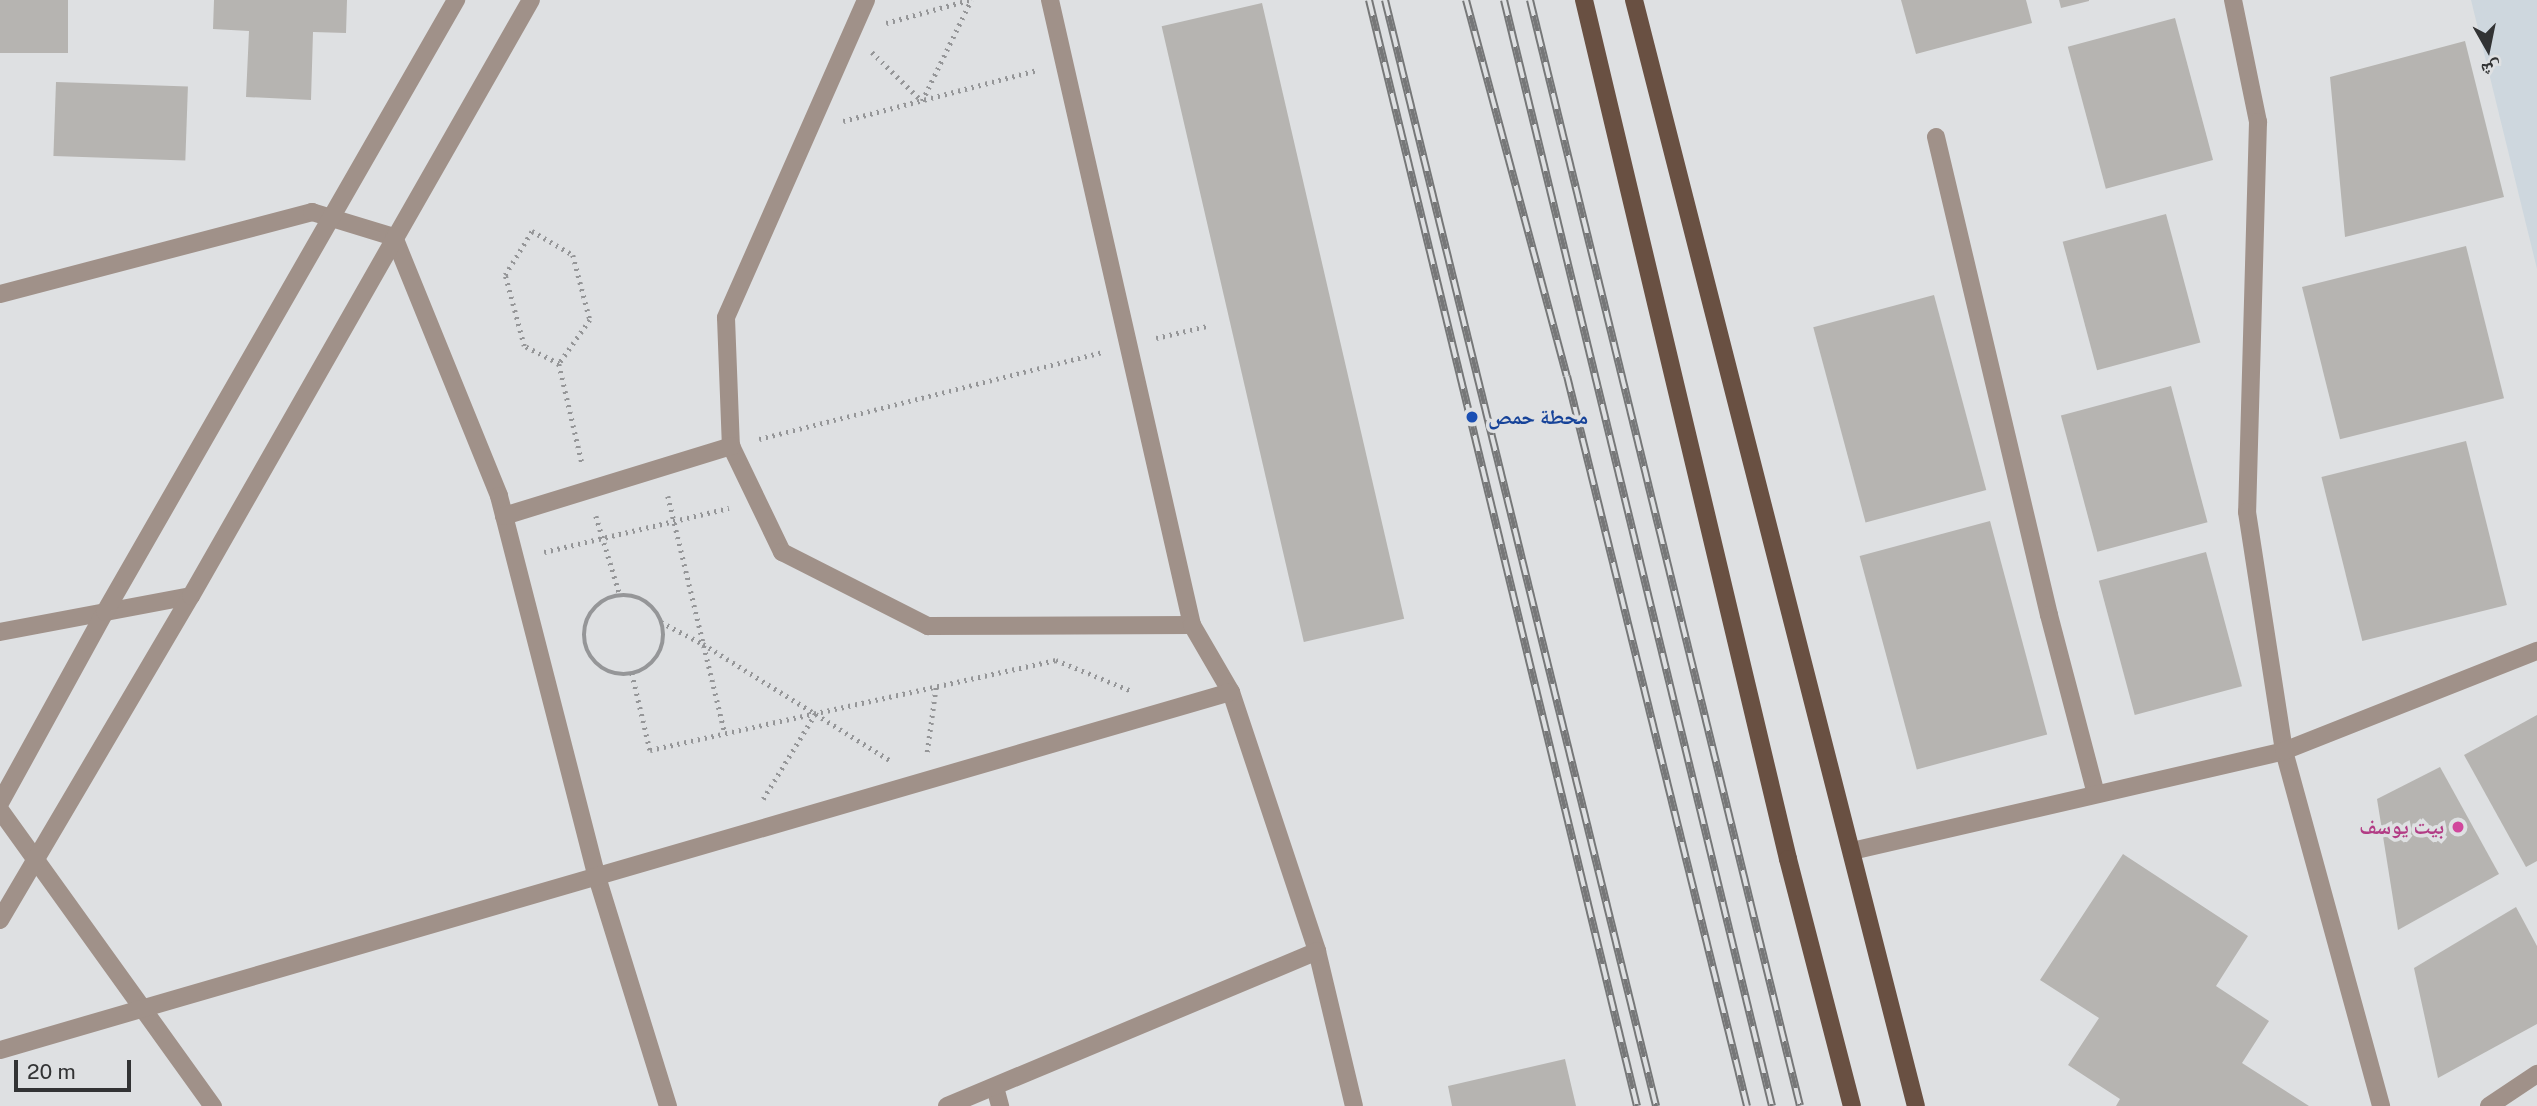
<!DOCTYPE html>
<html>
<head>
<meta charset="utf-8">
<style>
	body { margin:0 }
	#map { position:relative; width:2537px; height:1106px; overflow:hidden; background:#dee0e2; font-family:"Public Sans","Noto Naskh Arabic",sans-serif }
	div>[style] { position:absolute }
	.built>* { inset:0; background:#ced7de }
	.building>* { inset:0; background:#b6b4b1; transform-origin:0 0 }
	.path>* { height:4.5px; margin-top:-2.25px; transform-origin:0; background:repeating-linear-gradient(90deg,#959698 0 2px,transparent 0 7px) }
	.path>.ring { margin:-2.25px; padding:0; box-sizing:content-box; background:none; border:4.5px solid #959698; border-radius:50% }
	.street>* { height:18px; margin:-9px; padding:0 9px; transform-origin:9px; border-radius:9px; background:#a09189 }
	.primary>* { height:18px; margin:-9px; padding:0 9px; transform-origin:9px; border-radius:9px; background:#695042 }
	.rail>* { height:8px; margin-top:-4px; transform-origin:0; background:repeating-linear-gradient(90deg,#dee0e2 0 16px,#767778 0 32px); box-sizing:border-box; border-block:2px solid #767778 }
	.dots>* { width:19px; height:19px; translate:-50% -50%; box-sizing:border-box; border:4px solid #dee0e2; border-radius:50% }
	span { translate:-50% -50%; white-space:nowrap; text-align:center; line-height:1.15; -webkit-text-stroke:7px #dee0e2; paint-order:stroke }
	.transit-label { font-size:21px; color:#164399; font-weight:700 }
	.left { translate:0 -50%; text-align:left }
	.hotel-label { font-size:21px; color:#b23c85; font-weight:700 }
	.right { translate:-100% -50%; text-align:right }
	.north { position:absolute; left:2453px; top:14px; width:70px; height:70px; -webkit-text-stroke:5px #dee0e2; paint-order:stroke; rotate:171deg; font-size:19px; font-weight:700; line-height:28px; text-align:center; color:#323334 }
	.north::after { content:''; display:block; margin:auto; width:24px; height:32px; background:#323334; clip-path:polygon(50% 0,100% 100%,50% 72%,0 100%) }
	.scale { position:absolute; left:14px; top:1060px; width:117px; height:32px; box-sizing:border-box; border:4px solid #323334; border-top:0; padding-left:9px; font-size:21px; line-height:24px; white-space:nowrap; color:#323334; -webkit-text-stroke:5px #dee0e2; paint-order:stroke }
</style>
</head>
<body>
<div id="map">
	<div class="built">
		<i style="clip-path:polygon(2471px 0,2537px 0,2537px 269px)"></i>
	</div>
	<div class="building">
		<i style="left:0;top:0;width:68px;height:53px"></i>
		<i style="clip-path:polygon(214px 0,347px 0,346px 33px,313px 32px,311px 100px,246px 97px,249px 31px,213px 29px)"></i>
		<i style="clip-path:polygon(1901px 0,2026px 0,2032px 23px,1916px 54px)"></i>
		<i style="clip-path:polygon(2059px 0,2089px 0,2089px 1px,2061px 8px)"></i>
		<i style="left:1262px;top:3px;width:632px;height:103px;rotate:77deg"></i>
		<i style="left:2175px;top:18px;width:147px;height:111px;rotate:75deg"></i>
		<i style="clip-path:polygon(2465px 41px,2504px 197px,2345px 237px,2330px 77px)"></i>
		<i style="left:56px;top:82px;width:132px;height:74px;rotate:2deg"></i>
		<i style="left:2166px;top:214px;width:133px;height:107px;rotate:75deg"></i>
		<i style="left:2466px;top:246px;width:157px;height:169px;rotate:76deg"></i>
		<i style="left:1934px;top:295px;width:202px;height:125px;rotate:75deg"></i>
		<i style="left:2171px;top:386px;width:141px;height:114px;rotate:75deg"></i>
		<i style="left:2466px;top:441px;width:169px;height:149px;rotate:76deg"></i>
		<i style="left:1990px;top:521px;width:221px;height:135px;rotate:75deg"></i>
		<i style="left:2206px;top:552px;width:139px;height:111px;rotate:75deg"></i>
		<i style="clip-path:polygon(2537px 715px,2537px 861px,2526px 867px,2464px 755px)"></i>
		<i style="clip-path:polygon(2440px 767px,2499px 874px,2398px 930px,2377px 799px)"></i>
		<i style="clip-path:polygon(2123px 854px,2248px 936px,2216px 986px,2269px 1021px,2242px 1063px,2309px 1106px,2116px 1106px,2120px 1099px,2068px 1065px,2099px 1018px,2040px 980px)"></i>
		<i style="clip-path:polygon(2516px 907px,2537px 946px,2537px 1024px,2438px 1078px,2414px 968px)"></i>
		<i style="clip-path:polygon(1565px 1059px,1576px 1106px,1452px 1106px,1448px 1086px)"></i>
	</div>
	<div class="path">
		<i style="left:886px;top:23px;width:86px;rotate:-15.5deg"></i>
		<i style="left:872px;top:52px;width:70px;rotate:44.4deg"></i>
		<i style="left:922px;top:101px;width:112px;rotate:-64.1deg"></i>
		<i style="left:843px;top:121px;width:201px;rotate:-14.7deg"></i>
		<i style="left:1156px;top:338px;width:52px;rotate:-13.2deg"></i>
		<i style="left:559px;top:364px;width:39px;rotate:-153deg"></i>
		<i style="left:524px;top:346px;width:73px;rotate:-105deg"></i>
		<i style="left:505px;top:275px;width:52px;rotate:-58.5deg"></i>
		<i style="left:532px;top:231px;width:48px;rotate:30.3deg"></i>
		<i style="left:573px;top:255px;width:67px;rotate:75.3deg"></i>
		<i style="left:590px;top:320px;width:54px;rotate:125.2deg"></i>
		<i style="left:559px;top:364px;width:102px;rotate:76.9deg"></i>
		<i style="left:759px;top:439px;width:355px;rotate:-14.2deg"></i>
		<i style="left:668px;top:496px;width:245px;rotate:76.5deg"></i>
		<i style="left:596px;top:516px;width:83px;rotate:73.1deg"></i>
		<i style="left:544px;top:552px;width:190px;rotate:-13.4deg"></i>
		<i class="ring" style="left:584px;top:595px;width:75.5px;height:75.5px"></i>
		<i style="left:661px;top:622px;width:47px;rotate:27.6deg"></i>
		<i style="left:703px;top:644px;width:221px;rotate:31.9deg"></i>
		<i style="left:632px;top:673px;width:79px;rotate:76.8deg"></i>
		<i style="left:650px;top:750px;width:416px;rotate:-12.5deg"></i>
		<i style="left:1056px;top:660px;width:82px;rotate:22.2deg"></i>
		<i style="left:927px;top:752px;width:67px;rotate:-82.2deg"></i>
		<i style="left:763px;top:799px;width:100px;rotate:-58.5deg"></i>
	</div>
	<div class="street">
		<i style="left:866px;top:0;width:347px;rotate:113.8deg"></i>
		<i style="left:726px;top:318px;width:128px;rotate:87.8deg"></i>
		<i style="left:731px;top:446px;width:118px;rotate:64.3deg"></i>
		<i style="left:782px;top:552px;width:164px;rotate:26.9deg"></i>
		<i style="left:928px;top:626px;width:264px;rotate:-0.2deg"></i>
		<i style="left:1050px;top:0;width:641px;rotate:77.2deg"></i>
		<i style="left:1192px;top:625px;width:78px;rotate:59.8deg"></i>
		<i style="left:1231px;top:692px;width:273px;rotate:71.6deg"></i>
		<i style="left:1317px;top:951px;width:159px;rotate:76.6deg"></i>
		<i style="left:2233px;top:0;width:125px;rotate:78.4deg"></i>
		<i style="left:2258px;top:122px;width:390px;rotate:91.6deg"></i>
		<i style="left:2247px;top:512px;width:242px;rotate:81.2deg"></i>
		<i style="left:2284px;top:751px;width:368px;rotate:74.7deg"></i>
		<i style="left:1936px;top:137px;width:491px;rotate:76.7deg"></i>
		<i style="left:2049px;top:615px;width:185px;rotate:75.3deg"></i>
		<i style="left:0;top:294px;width:323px;rotate:-14.7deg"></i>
		<i style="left:312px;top:212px;width:86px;rotate:17deg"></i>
		<i style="left:394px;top:237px;width:279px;rotate:67.9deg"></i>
		<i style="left:499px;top:496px;width:393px;rotate:75.6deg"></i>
		<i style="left:597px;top:877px;width:240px;rotate:72.8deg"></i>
		<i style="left:504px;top:516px;width:238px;rotate:-17.1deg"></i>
		<i style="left:0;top:632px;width:194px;rotate:-10.7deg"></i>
		<i style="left:0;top:803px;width:218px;rotate:-61.2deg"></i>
		<i style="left:105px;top:612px;width:706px;rotate:-60.16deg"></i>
		<i style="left:0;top:810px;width:365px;rotate:54.3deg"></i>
		<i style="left:1852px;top:851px;width:443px;rotate:-13deg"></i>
		<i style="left:2284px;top:751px;width:272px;rotate:-21.6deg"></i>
		<i style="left:0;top:920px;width:376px;rotate:-59.5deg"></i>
		<i style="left:191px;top:596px;width:686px;rotate:-60.3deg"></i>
		<i style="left:0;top:1050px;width:1282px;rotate:-16.22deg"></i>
		<i style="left:995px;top:1087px;width:20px;rotate:75deg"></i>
		<i style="left:947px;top:1106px;width:401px;rotate:-22.7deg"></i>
		<i style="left:2489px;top:1106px;width:58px;rotate:-33.7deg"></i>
	</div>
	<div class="primary">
		<i style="left:1584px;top:0;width:883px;rotate:76.64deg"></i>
		<i style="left:1788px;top:859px;width:255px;rotate:75.5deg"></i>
		<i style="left:1634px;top:0;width:1141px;rotate:75.7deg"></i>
	</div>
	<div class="rail">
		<i style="left:1369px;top:0;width:1138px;rotate:76.38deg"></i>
		<i style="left:1385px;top:0;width:1139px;rotate:76.23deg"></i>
		<i style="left:1466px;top:0;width:389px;rotate:75deg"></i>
		<i style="left:1567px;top:376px;width:752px;rotate:76.15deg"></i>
		<i style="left:1504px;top:0;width:1138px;rotate:76.38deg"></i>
		<i style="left:1530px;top:0;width:1138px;rotate:76.28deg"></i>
	</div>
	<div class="dots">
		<i style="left:1472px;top:417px;background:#1a4fb4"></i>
		<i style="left:2458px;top:827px;background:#d1479c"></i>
	</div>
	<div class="transit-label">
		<span class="left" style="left:1488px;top:417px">محطة حمص</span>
	</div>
	<div class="hotel-label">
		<span class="right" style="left:2444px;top:827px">بيت يوسف</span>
	</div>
	<div class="north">ش</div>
	<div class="scale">20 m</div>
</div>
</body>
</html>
